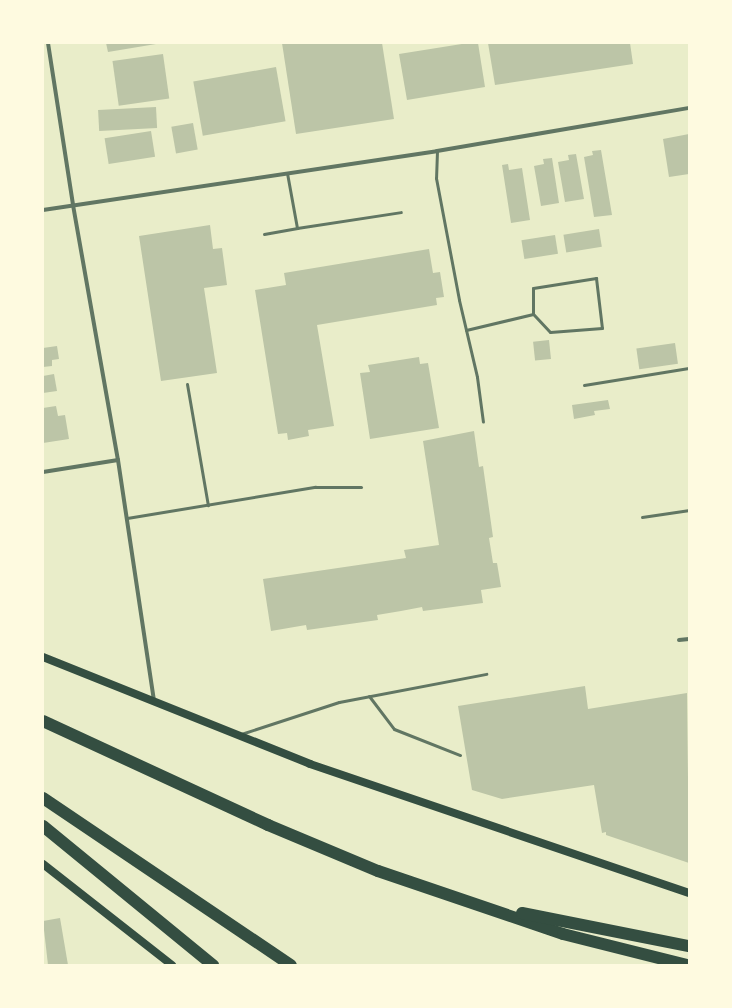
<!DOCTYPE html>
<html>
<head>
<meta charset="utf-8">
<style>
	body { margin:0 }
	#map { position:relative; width:732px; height:1008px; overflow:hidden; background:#e9edc9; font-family:"Golos Text",sans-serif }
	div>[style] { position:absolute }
	.building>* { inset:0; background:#bcc5a7; transform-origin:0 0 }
	.service>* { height:3px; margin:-1.5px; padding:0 1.5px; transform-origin:1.5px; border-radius:1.5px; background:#617663 }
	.minor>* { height:4px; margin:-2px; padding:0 2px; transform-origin:2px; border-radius:2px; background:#617663 }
	.secondary>* { height:8px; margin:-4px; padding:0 4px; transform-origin:4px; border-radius:4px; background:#344e41 }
	.motorway>* { height:12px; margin:-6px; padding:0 6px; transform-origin:6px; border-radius:6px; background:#344e41 }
	span { translate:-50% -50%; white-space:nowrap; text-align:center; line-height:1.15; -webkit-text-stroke:3px #fefae0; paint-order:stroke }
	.frame { position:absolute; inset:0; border:44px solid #fefae0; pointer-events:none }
</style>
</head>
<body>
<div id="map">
	<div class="building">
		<i style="clip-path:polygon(106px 43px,156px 43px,156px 44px,108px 52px)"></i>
		<i style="clip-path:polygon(282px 43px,382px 43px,394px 119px,296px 134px)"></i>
		<i style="clip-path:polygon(468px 43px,478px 43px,485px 87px,407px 100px,399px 54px)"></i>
		<i style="clip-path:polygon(488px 43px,630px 43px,633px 64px,495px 85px)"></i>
		<i style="left:163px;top:54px;width:45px;height:51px;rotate:82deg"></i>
		<i style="left:276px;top:67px;width:55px;height:84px;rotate:80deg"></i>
		<i style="left:156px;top:107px;width:21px;height:58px;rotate:87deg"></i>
		<i style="left:193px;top:123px;width:27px;height:22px;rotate:80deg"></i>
		<i style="left:151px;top:131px;width:26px;height:47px;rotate:81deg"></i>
		<i style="clip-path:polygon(689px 134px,689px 174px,669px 177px,663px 139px)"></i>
		<i style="clip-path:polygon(601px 150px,612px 215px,594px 217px,584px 157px,593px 155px,592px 151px)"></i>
		<i style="clip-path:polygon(576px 154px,584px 199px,565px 202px,558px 162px,569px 160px,568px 155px)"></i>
		<i style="clip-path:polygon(552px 158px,559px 203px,541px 206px,534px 166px,544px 164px,543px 159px)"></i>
		<i style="clip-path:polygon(508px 164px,509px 170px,522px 168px,530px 220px,511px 223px,502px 165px)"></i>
		<i style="clip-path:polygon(210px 225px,213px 249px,222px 248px,227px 285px,204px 288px,217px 373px,161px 381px,139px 236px)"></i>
		<i style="left:599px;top:229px;width:18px;height:36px;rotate:81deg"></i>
		<i style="left:555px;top:235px;width:19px;height:34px;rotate:81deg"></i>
		<i style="clip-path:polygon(429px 249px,433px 273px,440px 272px,444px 297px,436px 298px,437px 305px,317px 325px,334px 426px,308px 430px,309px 436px,288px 440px,287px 433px,278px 434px,255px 290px,286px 285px,284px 273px)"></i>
		<i style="left:549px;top:340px;width:19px;height:16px;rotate:84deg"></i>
		<i style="left:675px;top:343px;width:21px;height:39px;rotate:82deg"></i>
		<i style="clip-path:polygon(57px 346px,59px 359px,52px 360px,52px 366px,43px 367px,43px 348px)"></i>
		<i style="clip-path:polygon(419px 357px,420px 364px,428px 363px,439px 428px,370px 439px,360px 373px,370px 372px,368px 365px)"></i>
		<i style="clip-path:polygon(54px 374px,57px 391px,43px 393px,43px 376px)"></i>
		<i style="clip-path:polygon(608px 400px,610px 409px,594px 411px,595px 415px,574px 419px,572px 405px)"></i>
		<i style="clip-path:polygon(56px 406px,58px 416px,65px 415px,69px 439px,43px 443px,43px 408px)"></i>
		<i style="clip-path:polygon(474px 431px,479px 467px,483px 466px,493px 537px,489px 538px,493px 563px,497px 563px,501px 587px,481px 590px,483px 603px,423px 611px,422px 607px,401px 611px,377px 615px,378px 620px,307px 630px,306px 625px,271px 631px,263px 579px,406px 558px,404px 550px,439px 545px,423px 441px)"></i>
		<i style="clip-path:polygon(585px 686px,588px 709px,687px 693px,689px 863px,606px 835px,606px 832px,602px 833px,594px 785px,502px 799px,472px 790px,458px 706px)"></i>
		<i style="clip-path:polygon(60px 918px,68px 965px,48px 965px,43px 921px)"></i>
	</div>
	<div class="service">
		<i style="left:437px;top:151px;width:27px;rotate:92deg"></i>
		<i style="left:436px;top:178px;width:124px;rotate:79.3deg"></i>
		<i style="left:459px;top:300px;width:79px;rotate:76.8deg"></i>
		<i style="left:477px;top:377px;width:45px;rotate:82.4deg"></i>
		<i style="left:287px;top:173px;width:56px;rotate:79.7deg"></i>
		<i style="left:297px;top:228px;width:105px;rotate:-8.7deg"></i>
		<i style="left:264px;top:234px;width:34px;rotate:-10deg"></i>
		<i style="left:466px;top:330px;width:69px;rotate:-13.4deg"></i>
		<i style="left:533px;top:314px;width:26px;rotate:-90deg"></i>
		<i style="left:533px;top:288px;width:64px;rotate:-9deg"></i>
		<i style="left:596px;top:278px;width:50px;rotate:83.2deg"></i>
		<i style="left:602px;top:328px;width:52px;rotate:175.6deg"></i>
		<i style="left:550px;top:332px;width:25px;rotate:-133deg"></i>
		<i style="left:187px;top:384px;width:123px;rotate:80.2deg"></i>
		<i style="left:584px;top:385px;width:106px;rotate:-9.2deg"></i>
		<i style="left:642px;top:517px;width:48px;rotate:-8.5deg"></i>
		<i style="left:127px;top:518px;width:191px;rotate:-9.4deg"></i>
		<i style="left:315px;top:487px;width:46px"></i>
		<i style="left:369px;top:696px;width:41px;rotate:52.9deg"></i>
		<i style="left:394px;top:729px;width:71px;rotate:21.5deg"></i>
		<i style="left:241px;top:734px;width:103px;rotate:-18.1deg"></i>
		<i style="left:339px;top:702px;width:150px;rotate:-10.8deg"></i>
	</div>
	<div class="minor">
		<i style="left:48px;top:43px;width:164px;rotate:81.2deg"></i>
		<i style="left:73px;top:205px;width:259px;rotate:80deg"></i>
		<i style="left:118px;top:460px;width:244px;rotate:81.5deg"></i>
		<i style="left:43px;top:210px;width:398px;rotate:-8.5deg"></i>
		<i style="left:437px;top:151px;width:256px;rotate:-9.7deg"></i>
		<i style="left:43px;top:472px;width:76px;rotate:-9.1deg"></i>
		<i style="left:679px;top:640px;width:10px;rotate:-6deg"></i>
	</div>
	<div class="secondary">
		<i style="left:43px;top:657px;width:288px;rotate:21.8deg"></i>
		<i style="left:310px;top:764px;width:400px;rotate:18.8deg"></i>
		<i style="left:43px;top:864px;width:164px;rotate:38.1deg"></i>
	</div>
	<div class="motorway">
		<i style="left:43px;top:721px;width:248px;rotate:24.8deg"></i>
		<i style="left:268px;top:825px;width:119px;rotate:22.7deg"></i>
		<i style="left:378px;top:871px;width:195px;rotate:18.8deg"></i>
		<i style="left:563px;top:934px;width:127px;rotate:14.1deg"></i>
		<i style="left:43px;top:798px;width:299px;rotate:34deg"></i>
		<i style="left:43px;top:826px;width:220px;rotate:39.3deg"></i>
		<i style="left:522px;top:913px;width:170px;rotate:11.2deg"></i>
	</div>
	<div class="frame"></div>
</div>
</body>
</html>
